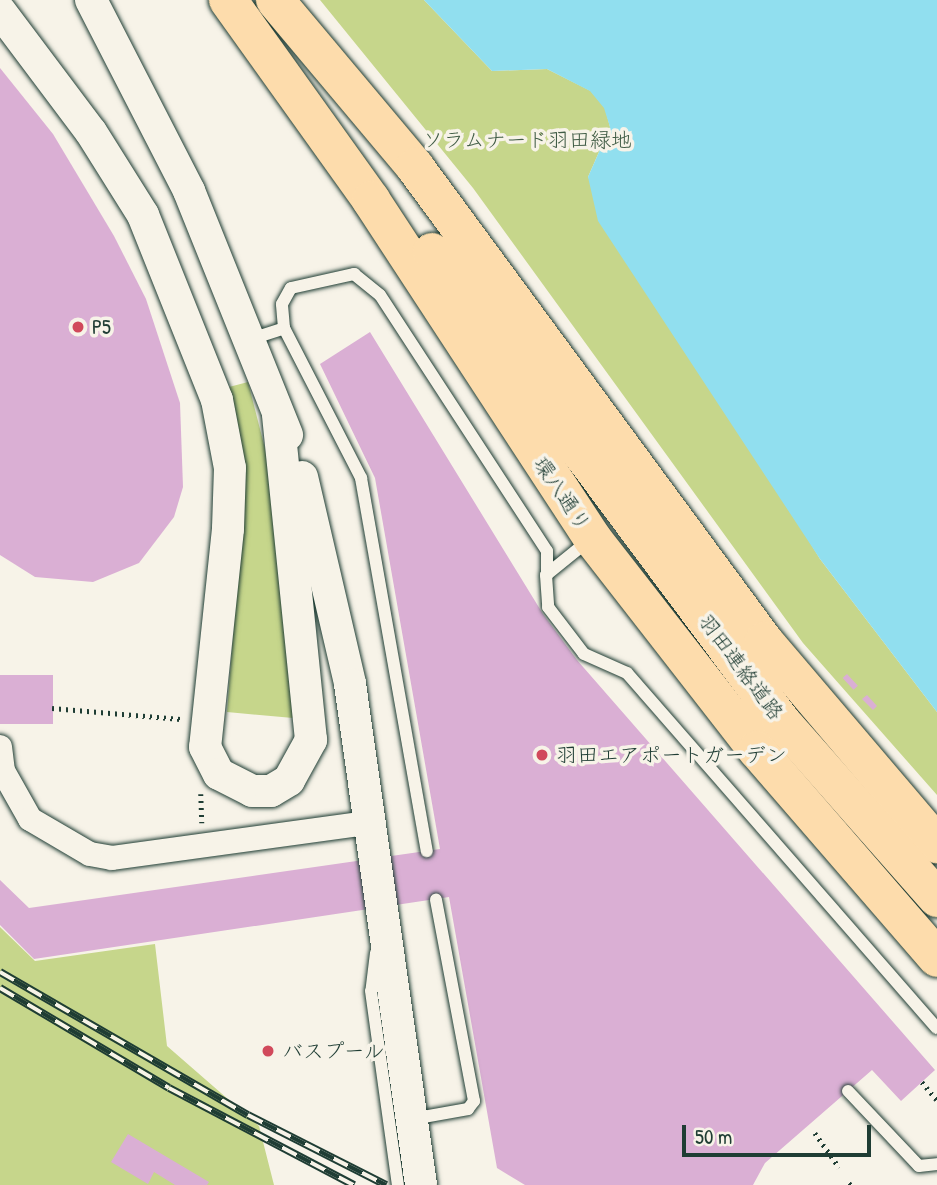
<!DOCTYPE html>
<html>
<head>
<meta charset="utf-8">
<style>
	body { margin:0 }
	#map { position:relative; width:937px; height:1185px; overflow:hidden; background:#f7f3e8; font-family:"Patrick Hand","Klee One",sans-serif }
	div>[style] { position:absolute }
	.green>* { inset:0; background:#c6d68b }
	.water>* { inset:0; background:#91dfef }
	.building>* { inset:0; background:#daafd4; transform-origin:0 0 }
	.path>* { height:4.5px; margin-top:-2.25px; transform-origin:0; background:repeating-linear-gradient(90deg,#1f3d34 0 2px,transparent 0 7px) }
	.roads { filter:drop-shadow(0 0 2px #1f3d34) drop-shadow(0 0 2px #1f3d34) }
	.service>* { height:12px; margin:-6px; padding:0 6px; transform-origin:6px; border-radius:6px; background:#f7f3e8 }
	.minor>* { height:24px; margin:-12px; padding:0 12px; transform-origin:12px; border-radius:12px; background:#f7f3e8 }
	.tertiary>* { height:32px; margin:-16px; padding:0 16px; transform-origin:16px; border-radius:16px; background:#f7f3e8 }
	.primary>* { height:38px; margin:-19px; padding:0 19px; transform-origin:19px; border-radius:19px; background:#fddcac }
	.rail>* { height:8px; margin-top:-4px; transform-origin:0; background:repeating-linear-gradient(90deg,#f7f3e8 0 16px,#1f3d34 0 32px); box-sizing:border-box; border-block:2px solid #1f3d34 }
	.dots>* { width:19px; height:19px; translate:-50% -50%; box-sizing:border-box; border:4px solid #f7f3e8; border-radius:50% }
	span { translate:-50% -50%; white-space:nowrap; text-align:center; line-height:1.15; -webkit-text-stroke:7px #f7f3e8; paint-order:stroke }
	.park-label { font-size:21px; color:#405c45 }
	.poi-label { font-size:21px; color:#1f3d34 }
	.left { translate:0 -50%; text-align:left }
	.street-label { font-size:21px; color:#1f3d34 }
	.scale { position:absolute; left:682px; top:1125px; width:189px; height:32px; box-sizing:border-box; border:4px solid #1f3d34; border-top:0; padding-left:9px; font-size:21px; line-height:24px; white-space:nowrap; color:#1f3d34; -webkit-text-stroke:5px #f7f3e8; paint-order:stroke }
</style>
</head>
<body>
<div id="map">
	<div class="green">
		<i style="clip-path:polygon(320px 0,424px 0,492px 71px,547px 69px,591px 91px,605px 108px,610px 127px,588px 177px,820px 559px,937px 712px,937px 795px,803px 643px,473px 188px)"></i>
		<i style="clip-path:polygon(248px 382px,274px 484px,293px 718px,227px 712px,246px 470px,229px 387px)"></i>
		<i style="clip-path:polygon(0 927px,35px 961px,155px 944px,167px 1046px,259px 1126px,274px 1185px,0 1185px)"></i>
	</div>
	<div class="water">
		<i style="clip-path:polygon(424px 0,937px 0,937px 712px,820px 559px,598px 221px,588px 177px,610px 127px,604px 108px,590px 91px,547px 69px,492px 71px)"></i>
	</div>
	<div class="building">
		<i style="clip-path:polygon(0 68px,53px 134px,114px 236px,146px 299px,180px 403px,183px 487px,174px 517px,139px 563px,93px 582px,35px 577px,0 555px)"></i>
		<i style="clip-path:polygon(370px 332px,543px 614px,577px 660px,935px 1070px,901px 1101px,872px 1070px,765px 1163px,753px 1185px,525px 1185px,497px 1168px,449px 897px,34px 959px,0 925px,0 880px,29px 908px,440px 849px,375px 478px,320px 364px)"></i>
		<i style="left:847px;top:674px;width:16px;height:6px;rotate:47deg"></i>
		<i style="left:0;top:675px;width:53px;height:49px"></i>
		<i style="clip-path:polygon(867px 695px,877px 706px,873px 710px,862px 699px)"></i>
		<i style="clip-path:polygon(128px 1134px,209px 1182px,207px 1185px,175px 1185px,154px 1172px,148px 1184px,111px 1162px)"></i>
	</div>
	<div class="path">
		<i style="left:52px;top:708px;width:129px;rotate:4.9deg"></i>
		<i style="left:201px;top:794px;width:29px;rotate:88deg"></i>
		<i style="left:922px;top:1082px;width:23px;rotate:50deg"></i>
		<i style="left:815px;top:1133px;width:42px;rotate:54.8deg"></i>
		<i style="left:849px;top:1183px;width:3px;rotate:45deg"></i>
	</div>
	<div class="roads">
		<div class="service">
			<i style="left:284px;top:328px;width:24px;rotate:-95deg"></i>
			<i style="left:282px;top:304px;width:18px;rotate:-61deg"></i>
			<i style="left:291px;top:288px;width:65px;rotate:-12.5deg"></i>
			<i style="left:354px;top:274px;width:33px;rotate:39deg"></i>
			<i style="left:380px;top:295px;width:306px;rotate:56.9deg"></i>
			<i style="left:547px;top:551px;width:24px;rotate:90deg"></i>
			<i style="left:251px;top:339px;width:35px;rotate:-18deg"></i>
			<i style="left:284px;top:328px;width:169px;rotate:62.8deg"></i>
			<i style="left:361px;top:478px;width:379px;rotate:80deg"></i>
			<i style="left:588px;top:541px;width:54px;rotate:141deg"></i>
			<i style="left:546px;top:575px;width:32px;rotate:86deg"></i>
			<i style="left:548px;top:607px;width:59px;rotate:52.5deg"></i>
			<i style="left:584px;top:654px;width:47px;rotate:23.8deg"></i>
			<i style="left:627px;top:673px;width:471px;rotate:48.9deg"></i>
			<i style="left:376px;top:953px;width:38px;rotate:97deg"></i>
			<i style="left:371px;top:991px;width:196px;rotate:82.1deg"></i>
			<i style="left:848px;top:1091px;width:103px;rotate:46.6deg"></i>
			<i style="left:919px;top:1166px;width:18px;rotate:-6deg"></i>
			<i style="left:412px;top:1119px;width:57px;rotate:-10.1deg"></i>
			<i style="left:468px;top:1109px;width:10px;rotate:-53deg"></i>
			<i style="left:474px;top:1101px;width:205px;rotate:-100.7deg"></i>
		</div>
		<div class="minor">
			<i style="left:0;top:747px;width:24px;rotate:83deg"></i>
			<i style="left:3px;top:771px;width:55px;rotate:60.6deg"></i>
			<i style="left:30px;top:819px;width:69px;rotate:30.3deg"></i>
			<i style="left:90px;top:854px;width:22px;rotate:10deg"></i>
			<i style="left:112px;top:858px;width:259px;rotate:-7.8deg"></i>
		</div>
		<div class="tertiary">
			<i style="left:91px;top:0;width:215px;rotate:62.8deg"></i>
			<i style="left:189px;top:191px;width:263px;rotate:68.1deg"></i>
			<i style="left:0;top:11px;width:151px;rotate:53.1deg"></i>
			<i style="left:91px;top:132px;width:98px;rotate:57.9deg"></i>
			<i style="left:143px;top:215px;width:199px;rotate:68.2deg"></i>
			<i style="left:217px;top:400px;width:69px;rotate:79.2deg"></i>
			<i style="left:230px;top:468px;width:61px;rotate:91.9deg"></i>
			<i style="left:228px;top:529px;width:219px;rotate:96deg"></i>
			<i style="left:205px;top:747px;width:30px;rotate:63deg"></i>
			<i style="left:219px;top:774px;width:37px;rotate:27deg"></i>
			<i style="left:252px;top:791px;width:19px"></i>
			<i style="left:271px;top:791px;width:21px;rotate:-31deg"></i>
			<i style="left:289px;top:780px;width:46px;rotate:-61.2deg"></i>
			<i style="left:311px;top:740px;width:327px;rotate:-95.8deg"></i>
			<i style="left:302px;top:477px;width:212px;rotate:76.9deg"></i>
			<i style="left:350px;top:684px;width:506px;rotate:81.93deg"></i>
		</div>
		<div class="primary">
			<i style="left:228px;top:0;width:246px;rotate:54.4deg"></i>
			<i style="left:371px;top:200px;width:404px;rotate:56.8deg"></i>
			<i style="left:592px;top:538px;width:269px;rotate:52.1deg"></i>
			<i style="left:757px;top:750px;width:275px;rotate:49.1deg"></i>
			<i style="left:275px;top:0;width:218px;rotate:50deg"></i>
			<i style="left:415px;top:167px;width:589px;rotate:53.64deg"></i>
			<i style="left:764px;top:641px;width:267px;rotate:49.6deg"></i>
			<i style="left:432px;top:252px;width:585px;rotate:53.35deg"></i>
			<i style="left:781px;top:721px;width:236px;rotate:48.6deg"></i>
		</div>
	</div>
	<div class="rail">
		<i style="left:0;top:972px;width:286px;rotate:30deg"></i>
		<i style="left:248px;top:1115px;width:155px;rotate:26.9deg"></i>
		<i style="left:0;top:988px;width:196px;rotate:30.6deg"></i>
		<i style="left:169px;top:1088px;width:209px;rotate:27.7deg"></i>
	</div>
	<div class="dots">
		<i style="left:78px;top:327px;background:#d1495b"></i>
		<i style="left:542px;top:755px;background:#d1495b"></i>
		<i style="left:268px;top:1051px;background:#d1495b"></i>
	</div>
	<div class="park-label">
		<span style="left:527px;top:140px">ソラムナード羽田緑地</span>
	</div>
	<div class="poi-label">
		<span class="left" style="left:92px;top:327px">P5</span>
		<span class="left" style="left:556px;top:755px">羽田エアポートガーデン</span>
		<span class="left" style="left:282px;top:1051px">バスプール</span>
	</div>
	<div class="street-label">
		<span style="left:562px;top:494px;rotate:56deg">環八通り</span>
		<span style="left:741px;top:667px;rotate:53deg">羽田連絡道路</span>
	</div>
	<div class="scale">50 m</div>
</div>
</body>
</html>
